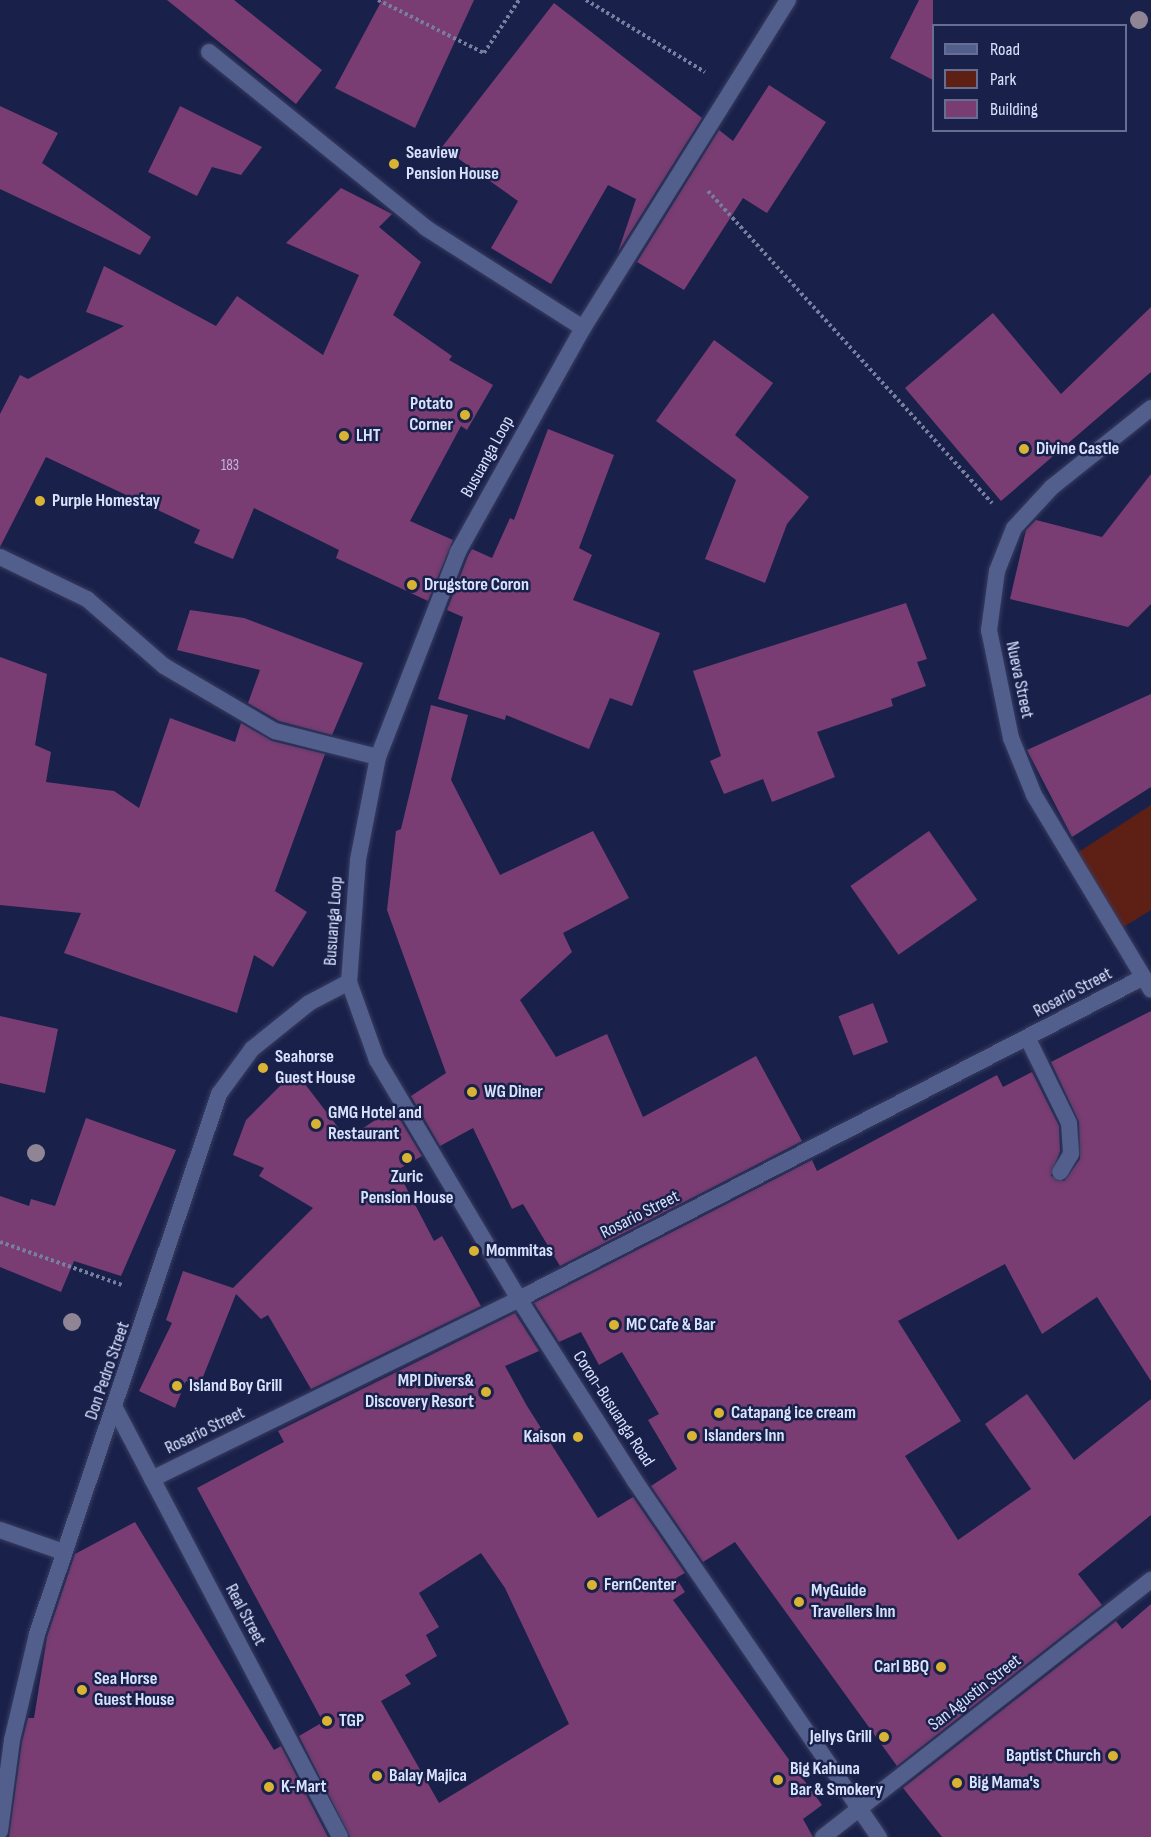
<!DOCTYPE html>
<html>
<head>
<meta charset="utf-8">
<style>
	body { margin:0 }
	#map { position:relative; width:1151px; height:1837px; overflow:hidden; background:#19214a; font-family:"Sofia Sans Condensed",sans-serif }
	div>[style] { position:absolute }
	.green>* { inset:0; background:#5e1f15 }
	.building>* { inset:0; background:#7a3d73; transform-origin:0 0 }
	.path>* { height:4px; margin-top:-2px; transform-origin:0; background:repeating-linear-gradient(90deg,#777fa1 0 3px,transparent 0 6px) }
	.roads { filter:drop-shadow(0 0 2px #393c60) drop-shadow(0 0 2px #393c60) }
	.service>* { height:16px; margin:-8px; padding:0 8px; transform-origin:8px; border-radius:8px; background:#525f8d }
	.minor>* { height:16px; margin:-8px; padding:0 8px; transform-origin:8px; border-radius:8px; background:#525f8d }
	.tertiary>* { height:16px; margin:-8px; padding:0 8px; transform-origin:8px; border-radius:8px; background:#525f8d }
	.secondary>* { height:16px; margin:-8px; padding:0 8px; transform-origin:8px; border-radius:8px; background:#525f8d }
	.trees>* { width:18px; height:18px; margin:-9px; border-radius:50%; background:#8f8594 }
	.dots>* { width:16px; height:16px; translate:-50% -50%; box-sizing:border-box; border:3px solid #19214a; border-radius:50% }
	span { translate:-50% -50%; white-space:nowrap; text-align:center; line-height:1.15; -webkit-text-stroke:5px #19214a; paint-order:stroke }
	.number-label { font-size:15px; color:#c1b9da }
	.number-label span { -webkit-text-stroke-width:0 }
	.poi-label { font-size:18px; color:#d9e2fd; font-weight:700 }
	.left { translate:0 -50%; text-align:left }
	.right { translate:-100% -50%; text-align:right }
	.street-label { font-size:18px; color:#d9e2fd }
	.legend { position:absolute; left:932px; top:24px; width:195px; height:108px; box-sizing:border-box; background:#19214a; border:2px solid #666e92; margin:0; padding:8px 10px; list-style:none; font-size:18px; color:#d9e2fd }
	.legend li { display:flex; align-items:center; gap:12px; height:30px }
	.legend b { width:30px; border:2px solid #666e92 }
</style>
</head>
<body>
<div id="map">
	<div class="green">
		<i style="clip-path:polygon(1151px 805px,1151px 910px,1122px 928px,1074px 855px)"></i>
	</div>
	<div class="building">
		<i style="clip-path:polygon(167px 0,234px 0,322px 70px,296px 104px)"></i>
		<i style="clip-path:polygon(382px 0,474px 0,415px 128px,335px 88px)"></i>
		<i style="clip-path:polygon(919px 0,933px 0,933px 80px,890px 58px)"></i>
		<i style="clip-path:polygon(554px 3px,702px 118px,618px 252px,636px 199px,608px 185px,551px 284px,491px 248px,518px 201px,442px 147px)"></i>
		<i style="clip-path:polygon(769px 85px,826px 122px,767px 213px,743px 198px,684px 290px,637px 262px,719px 130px,733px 141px)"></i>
		<i style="clip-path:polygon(0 106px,58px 133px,42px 163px,151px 237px,140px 255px,0 189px)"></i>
		<i style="clip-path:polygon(180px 106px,262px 147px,241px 175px,212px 167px,197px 196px,148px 172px)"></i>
		<i style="clip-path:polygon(341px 188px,392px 214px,379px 227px,421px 262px,393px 315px,452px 356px,449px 360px,493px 385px,467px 430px,461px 426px,410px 521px,453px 540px,428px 601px,336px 558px,339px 550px,254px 508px,233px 559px,194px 543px,200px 530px,46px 457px,0 547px,0 414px,20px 375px,28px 379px,124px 326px,86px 312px,104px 266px,216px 326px,237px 296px,323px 355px,359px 275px,286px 243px)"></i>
		<i style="clip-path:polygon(1151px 307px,1151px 372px,1001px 501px,905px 388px,993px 313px,1061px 394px)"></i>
		<i style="clip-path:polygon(714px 340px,773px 383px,735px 435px,809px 497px,787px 524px,765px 583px,705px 559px,736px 480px,656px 421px)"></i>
		<i style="clip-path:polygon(548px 429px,614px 455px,579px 548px,592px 555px,573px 600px,660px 633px,632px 706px,610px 698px,589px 749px,506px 715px,505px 720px,438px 699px,463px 617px,447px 610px,468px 556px,472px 549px,492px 558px,510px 518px,514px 520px)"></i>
		<i style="clip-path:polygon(1151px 474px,1151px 604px,1128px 627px,1010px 599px,1026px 530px,1036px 520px,1102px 537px)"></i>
		<i style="clip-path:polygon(906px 603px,927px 659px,917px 662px,926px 686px,891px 699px,893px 706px,817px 732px,835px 777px,772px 802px,763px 779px,724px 794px,710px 761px,721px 756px,693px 671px)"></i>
		<i style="clip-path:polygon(190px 610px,244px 618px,363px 663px,332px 735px,279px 721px,248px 703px,260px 670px,177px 650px)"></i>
		<i style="clip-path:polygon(0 657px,47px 674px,35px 745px,51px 752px,46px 782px,114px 791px,139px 808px,170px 718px,235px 742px,241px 723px,272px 741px,325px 754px,275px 891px,307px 912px,273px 967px,254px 955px,237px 1013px,64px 953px,81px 913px,0 905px)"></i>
		<i style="clip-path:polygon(1151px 694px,1151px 787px,1072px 837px,1027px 750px)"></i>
		<i style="clip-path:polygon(431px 705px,468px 715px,451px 780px,500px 875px,593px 831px,629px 898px,563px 933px,572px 952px,520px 1000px,556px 1057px,607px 1034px,643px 1117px,756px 1056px,802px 1141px,560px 1266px,523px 1204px,512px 1209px,473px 1128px,440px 1146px,411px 1096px,446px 1073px,387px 910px,396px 831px,401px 829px)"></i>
		<i style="left:929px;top:831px;width:84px;height:96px;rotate:55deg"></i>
		<i style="left:873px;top:1003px;width:42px;height:37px;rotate:69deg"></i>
		<i style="clip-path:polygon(1151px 1011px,1151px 1381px,1097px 1297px,1042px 1334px,1005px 1264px,898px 1321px,961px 1421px,905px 1456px,958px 1540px,1031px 1489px,985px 1424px,1027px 1394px,1074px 1460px,1151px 1399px,1151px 1515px,1078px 1574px,1102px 1605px,897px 1766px,735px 1542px,703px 1562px,651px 1486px,677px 1469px,648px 1420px,659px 1414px,622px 1352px,599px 1365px,581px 1332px,559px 1342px,534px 1303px,812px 1160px,817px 1171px,997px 1075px,1003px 1087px,1032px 1072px,1059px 1126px,1060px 1151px,1051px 1176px,1064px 1181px,1080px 1159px,1079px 1122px,1051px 1062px)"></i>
		<i style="clip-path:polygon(0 1016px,58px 1029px,45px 1093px,0 1083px)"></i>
		<i style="clip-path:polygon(295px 1071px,347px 1139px,393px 1108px,422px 1156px,397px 1170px,434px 1241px,442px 1236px,481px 1306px,311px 1389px,268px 1315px,261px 1319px,236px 1294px,199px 1387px,186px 1381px,175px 1408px,139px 1391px,172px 1323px,166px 1320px,183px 1271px,233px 1288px,313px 1208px,259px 1176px,264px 1168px,233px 1155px,246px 1120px)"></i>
		<i style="clip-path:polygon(86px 1118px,176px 1150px,121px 1276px,74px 1261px,61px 1292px,0 1267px,0 1196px,29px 1206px,31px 1199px,55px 1206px)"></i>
		<i style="clip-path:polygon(evenodd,515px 1313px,539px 1351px,505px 1366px,527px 1406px,598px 1518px,633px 1497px,685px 1573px,676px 1578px,685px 1592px,673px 1600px,822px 1805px,803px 1819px,813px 1837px,350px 1837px,299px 1736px,323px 1722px,197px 1488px,284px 1442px,278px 1431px,515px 1313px,481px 1553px,505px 1588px,569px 1724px,439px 1803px,381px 1701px,411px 1684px,405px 1675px,437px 1656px,426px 1635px,439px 1627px,419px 1593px,481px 1553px)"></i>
		<i style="clip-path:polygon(135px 1522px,274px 1750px,281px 1746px,328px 1837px,9px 1837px,22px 1742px,28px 1718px,34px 1718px,47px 1637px,75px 1554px)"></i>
		<i style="clip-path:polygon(1151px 1604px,1151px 1837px,942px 1837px,903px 1788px,1116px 1621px,1122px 1629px)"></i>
	</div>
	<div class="path">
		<i style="left:378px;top:0;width:119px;rotate:26.6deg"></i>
		<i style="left:484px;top:53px;width:64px;rotate:-56.6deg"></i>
		<i style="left:586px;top:0;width:139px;rotate:31.2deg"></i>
		<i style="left:708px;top:191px;width:422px;rotate:47.7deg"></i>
		<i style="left:0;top:1242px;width:129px;rotate:19.4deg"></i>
	</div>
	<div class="roads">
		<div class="service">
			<i style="left:1028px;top:1039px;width:93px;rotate:64deg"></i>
			<i style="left:1069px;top:1123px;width:31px;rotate:86deg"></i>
			<i style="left:1071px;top:1154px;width:21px;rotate:121deg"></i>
			<i style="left:0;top:1530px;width:67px;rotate:19.2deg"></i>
		</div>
		<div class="minor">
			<i style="left:209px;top:52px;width:279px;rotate:39deg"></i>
			<i style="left:426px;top:228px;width:186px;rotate:32.5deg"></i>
			<i style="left:0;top:557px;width:97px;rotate:25.8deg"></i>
			<i style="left:87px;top:599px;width:102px;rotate:41deg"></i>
			<i style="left:164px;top:666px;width:129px;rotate:30.4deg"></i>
			<i style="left:275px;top:731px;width:106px;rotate:14.2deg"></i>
			<i style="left:116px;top:1410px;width:482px;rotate:62.3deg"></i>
			<i style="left:152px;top:1479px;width:409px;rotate:-26.1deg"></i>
			<i style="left:519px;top:1299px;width:701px;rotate:-27.26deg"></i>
			<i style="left:0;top:1831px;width:92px;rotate:-82.5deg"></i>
			<i style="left:12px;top:1740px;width:109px;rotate:-76.7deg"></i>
			<i style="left:37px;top:1634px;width:570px;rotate:-71.37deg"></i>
			<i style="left:219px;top:1094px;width:56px;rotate:-53.7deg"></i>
			<i style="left:252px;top:1049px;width:73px;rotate:-38.9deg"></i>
			<i style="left:309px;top:1003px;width:45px;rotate:-27.7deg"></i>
			<i style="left:823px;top:1837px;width:417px;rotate:-38.1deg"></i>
		</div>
		<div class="tertiary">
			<i style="left:1151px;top:408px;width:127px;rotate:141.4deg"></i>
			<i style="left:1052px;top:487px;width:56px;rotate:132.8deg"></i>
			<i style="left:1014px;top:528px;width:46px;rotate:111.6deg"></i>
			<i style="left:997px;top:571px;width:60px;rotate:97.7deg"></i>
			<i style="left:989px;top:630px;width:110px;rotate:78.5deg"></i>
			<i style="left:1011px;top:738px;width:61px;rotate:68deg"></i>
			<i style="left:1034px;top:795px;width:227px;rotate:59deg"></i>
		</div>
		<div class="secondary">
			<i style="left:788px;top:0;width:387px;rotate:122deg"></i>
			<i style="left:583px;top:328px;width:257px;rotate:119.2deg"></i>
			<i style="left:458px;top:552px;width:220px;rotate:111.3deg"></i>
			<i style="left:378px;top:757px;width:105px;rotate:101deg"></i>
			<i style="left:358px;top:860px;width:122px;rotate:94.2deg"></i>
			<i style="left:349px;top:982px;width:83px;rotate:70.3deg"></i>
			<i style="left:377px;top:1060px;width:278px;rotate:59.3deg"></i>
			<i style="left:519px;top:1299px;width:216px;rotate:57.5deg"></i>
			<i style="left:635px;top:1481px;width:432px;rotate:55.6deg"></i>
		</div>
	</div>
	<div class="trees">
		<i style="left:1139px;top:20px"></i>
		<i style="left:36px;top:1153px"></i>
		<i style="left:72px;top:1322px"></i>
	</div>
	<div class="dots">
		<i style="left:394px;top:164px;background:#d9b334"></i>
		<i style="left:465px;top:415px;background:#d9b334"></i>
		<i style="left:344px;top:436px;background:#d9b334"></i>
		<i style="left:1024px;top:449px;background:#d9b334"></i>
		<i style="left:40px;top:501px;background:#d9b334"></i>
		<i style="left:412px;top:585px;background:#d9b334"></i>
		<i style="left:263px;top:1068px;background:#d9b334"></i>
		<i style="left:472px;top:1092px;background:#d9b334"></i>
		<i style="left:316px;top:1124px;background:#d9b334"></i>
		<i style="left:407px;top:1158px;background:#d9b334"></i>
		<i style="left:474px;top:1251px;background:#d9b334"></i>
		<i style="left:614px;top:1325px;background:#d9b334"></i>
		<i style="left:177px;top:1386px;background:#d9b334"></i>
		<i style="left:486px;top:1392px;background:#d9b334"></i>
		<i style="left:719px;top:1413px;background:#d9b334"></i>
		<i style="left:692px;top:1436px;background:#d9b334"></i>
		<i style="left:578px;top:1437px;background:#d9b334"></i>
		<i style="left:592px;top:1585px;background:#d9b334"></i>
		<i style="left:799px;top:1602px;background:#d9b334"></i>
		<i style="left:941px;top:1667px;background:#d9b334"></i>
		<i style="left:82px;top:1690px;background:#d9b334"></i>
		<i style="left:327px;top:1721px;background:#d9b334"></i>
		<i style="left:884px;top:1737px;background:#d9b334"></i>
		<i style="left:1113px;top:1756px;background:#d9b334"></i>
		<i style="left:377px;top:1776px;background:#d9b334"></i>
		<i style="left:778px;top:1780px;background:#d9b334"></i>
		<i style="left:957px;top:1783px;background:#d9b334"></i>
		<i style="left:269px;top:1787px;background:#d9b334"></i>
	</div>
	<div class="number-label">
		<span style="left:230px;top:466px">183</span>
	</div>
	<div class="poi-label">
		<span class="left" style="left:406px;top:164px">Seaview<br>Pension House</span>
		<span class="right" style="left:453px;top:415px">Potato<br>Corner</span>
		<span class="left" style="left:356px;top:436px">LHT</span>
		<span class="left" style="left:1036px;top:449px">Divine Castle</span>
		<span class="left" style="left:52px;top:501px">Purple Homestay</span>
		<span class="left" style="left:424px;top:585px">Drugstore Coron</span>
		<span class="left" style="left:275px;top:1068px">Seahorse<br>Guest House</span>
		<span class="left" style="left:484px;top:1092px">WG Diner</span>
		<span class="left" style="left:328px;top:1124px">GMG Hotel and<br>Restaurant</span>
		<span style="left:407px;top:1188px">Zuric<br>Pension House</span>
		<span class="left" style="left:486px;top:1251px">Mommitas</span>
		<span class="left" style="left:626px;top:1325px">MC Cafe &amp; Bar</span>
		<span class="right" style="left:474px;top:1392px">MPI Divers&amp;<br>Discovery Resort</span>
		<span class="left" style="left:189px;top:1386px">Island Boy Grill</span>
		<span class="left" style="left:731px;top:1413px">Catapang ice cream</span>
		<span class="left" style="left:704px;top:1436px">Islanders Inn</span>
		<span class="right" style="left:566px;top:1437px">Kaison</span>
		<span class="left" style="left:604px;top:1585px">FernCenter</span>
		<span class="left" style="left:811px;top:1602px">MyGuide<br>Travellers Inn</span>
		<span class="right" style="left:929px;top:1667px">Carl BBQ</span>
		<span class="left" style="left:94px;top:1690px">Sea Horse<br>Guest House</span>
		<span class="left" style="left:339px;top:1721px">TGP</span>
		<span class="right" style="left:872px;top:1737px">Jellys Grill</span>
		<span class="right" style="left:1101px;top:1756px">Baptist Church</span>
		<span class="left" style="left:790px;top:1780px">Big Kahuna<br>Bar &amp; Smokery</span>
		<span class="left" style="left:389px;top:1776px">Balay Majica</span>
		<span class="left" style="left:969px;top:1783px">Big Mama's</span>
		<span class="left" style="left:281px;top:1787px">K-Mart</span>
	</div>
	<div class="street-label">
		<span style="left:488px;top:457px;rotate:-61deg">Busuanga Loop</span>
		<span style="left:1019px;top:680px;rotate:78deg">Nueva Street</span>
		<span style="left:334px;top:921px;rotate:-86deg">Busuanga Loop</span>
		<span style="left:1073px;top:993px;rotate:-28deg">Rosario Street</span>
		<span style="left:640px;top:1215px;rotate:-27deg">Rosario Street</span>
		<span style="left:108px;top:1371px;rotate:-71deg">Don Pedro Street</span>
		<span style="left:613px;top:1409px;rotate:57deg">Coron-Busuanga Road</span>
		<span style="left:205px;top:1431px;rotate:-26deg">Rosario Street</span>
		<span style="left:245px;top:1615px;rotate:62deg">Real Street</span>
		<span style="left:975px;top:1693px;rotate:-38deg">San Agustin Street</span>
	</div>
	<ul class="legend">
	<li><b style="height:8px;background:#525f8d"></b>Road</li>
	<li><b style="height:16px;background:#5e1f15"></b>Park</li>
	<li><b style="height:16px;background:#7a3d73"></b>Building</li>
	</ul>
</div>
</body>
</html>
